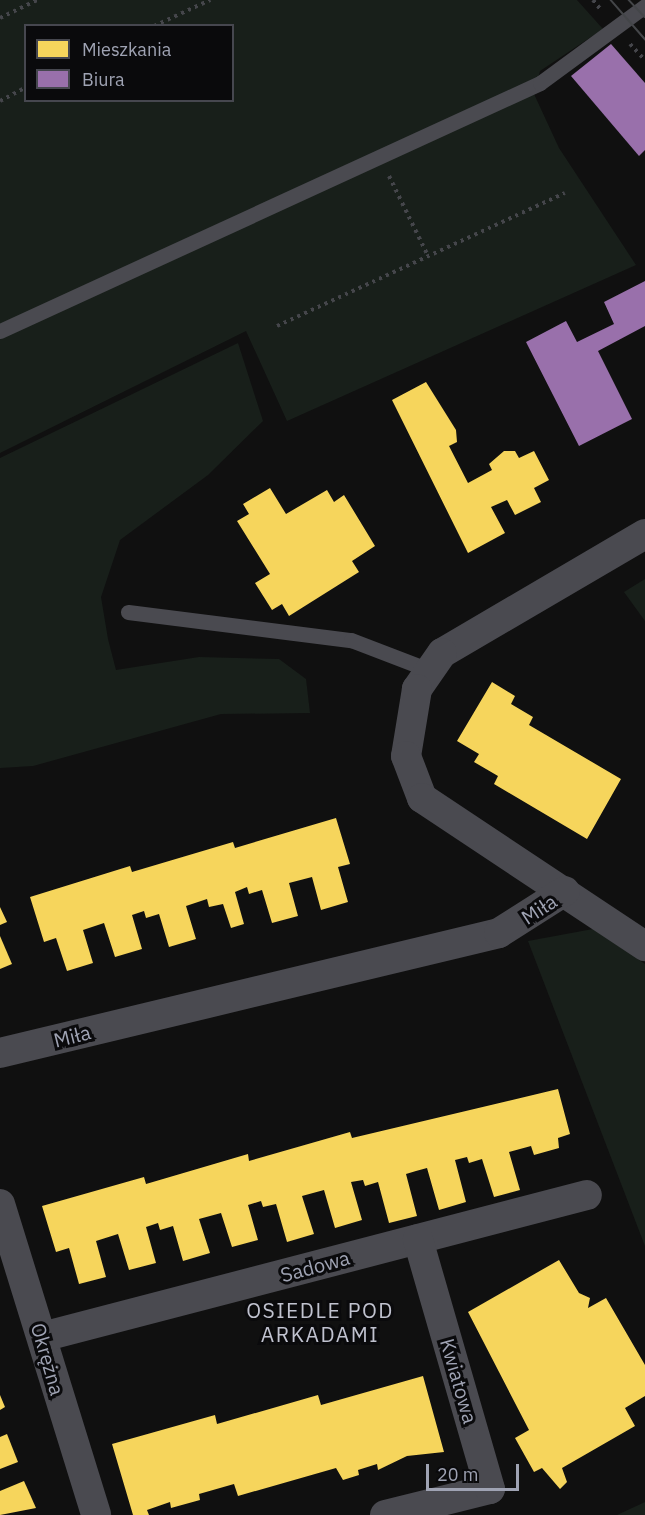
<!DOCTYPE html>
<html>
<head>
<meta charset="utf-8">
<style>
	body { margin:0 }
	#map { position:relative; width:645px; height:1515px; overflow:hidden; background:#101010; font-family:"IBM Plex Sans",sans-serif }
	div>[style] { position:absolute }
	.green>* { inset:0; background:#181f1a }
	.homes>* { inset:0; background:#f6d55c }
	.offices>* { inset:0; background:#9970ab }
	.path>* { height:4px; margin-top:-2px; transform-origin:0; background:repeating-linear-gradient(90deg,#45464b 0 3px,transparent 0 7.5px) }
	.lane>* { height:15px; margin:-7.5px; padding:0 7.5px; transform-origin:7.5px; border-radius:7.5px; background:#4a4a50 }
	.street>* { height:30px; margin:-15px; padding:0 15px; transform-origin:15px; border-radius:15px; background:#4a4a50 }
	.tram>* { height:1.5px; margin:-0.75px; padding:0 0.75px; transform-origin:0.75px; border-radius:0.75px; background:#444649 }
	span { translate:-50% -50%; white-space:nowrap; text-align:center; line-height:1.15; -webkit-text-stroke:6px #0a0a0c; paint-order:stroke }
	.street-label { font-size:20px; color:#9fa3b3 }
	.neighbourhood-label { font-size:21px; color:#c0c2cf; letter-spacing:1.5px }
	.legend { position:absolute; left:24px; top:24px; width:210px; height:78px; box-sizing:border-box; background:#0a0a0c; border:2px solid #46474f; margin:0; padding:8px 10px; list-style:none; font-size:18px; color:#9fa3b3 }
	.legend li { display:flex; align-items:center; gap:12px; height:30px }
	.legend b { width:30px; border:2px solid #46474f }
	.scale { position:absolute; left:426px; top:1464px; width:93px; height:27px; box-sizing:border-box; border:3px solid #9fa3b3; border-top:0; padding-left:8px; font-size:18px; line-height:21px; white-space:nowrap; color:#9fa3b3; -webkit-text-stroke:4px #0a0a0c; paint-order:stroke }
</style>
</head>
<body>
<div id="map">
	<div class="green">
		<i style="clip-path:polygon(evenodd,0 0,577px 0,603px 29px,540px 71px,534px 94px,559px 148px,636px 265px,287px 421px,246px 331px,0 453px,0 0,26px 26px,232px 26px,232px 100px,26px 100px,26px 26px)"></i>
		<i style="clip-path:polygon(238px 343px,263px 421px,208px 475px,120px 540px,101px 597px,108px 639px,116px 670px,199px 657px,279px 659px,306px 679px,310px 713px,221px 714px,33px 766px,0 768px,0 458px)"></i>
		<i style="clip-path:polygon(645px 579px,645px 621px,624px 592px)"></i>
		<i style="clip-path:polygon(593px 929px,645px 964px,645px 1246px,528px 941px)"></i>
		<i style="clip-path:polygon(645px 1502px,645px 1515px,617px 1515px)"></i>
	</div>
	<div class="homes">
		<i style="clip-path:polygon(426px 382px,456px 430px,457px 442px,449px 446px,468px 483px,492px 470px,489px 464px,504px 451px,515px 451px,519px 458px,534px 451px,549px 480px,534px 488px,541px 502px,515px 515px,507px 500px,491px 507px,505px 533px,468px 553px,392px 400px)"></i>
		<i style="clip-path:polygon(270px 488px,286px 514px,327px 490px,334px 502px,344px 495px,375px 546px,352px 561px,359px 572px,289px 616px,282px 604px,272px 610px,255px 583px,270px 574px,237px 521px,249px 514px,243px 504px)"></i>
		<i style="clip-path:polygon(492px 682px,515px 696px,511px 704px,533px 717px,529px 725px,621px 779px,587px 839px,494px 784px,498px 776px,474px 762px,479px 754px,457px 741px)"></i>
		<i style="clip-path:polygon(336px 818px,350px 864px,338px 867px,348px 902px,321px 910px,312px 877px,289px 883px,298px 916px,272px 923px,262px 890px,249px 894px,247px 887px,235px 892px,244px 924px,231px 928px,223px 904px,209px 907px,207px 899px,186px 906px,196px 939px,169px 947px,159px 914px,146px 918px,144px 911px,132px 915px,142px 949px,115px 957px,104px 923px,83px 930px,93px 963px,67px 971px,56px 938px,44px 942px,30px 897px,130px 866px,132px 872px,233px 842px,235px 848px)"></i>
		<i style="clip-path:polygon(0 907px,7px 922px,0 925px)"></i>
		<i style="clip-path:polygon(0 936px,12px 964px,0 969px)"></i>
		<i style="clip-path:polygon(558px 1089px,570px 1134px,558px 1138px,559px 1148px,534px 1155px,531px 1146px,509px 1152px,520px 1190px,494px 1197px,482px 1159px,469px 1163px,467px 1157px,455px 1160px,466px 1202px,439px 1210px,427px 1168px,416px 1171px,406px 1174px,417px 1216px,389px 1223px,378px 1182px,365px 1186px,363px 1180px,351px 1182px,362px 1220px,335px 1228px,324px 1190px,302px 1196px,314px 1234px,287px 1242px,276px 1204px,263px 1207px,261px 1201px,248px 1205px,258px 1240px,232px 1247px,221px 1213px,199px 1219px,210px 1253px,183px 1261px,173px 1226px,160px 1230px,158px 1223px,146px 1227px,156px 1263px,129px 1270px,118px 1234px,96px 1241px,106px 1277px,79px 1284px,69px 1248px,56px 1252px,42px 1206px,144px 1177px,146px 1184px,248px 1154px,249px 1161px,350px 1132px,352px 1138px)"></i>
		<i style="clip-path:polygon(559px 1260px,579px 1293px,590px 1298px,588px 1308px,606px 1298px,645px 1365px,645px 1396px,625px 1408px,635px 1426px,562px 1468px,567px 1482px,560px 1489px,542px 1468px,534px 1472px,515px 1438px,529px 1430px,468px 1312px)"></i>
		<i style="clip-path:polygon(423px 1376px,444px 1452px,407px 1456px,378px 1470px,377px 1464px,358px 1470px,359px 1475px,343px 1480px,336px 1468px,238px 1496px,234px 1484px,199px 1494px,200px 1500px,171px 1508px,170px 1502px,147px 1510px,149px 1515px,133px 1515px,112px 1444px,215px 1415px,217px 1424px,318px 1395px,321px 1405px)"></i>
		<i style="clip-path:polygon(0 1395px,5px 1407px,0 1410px)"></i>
		<i style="clip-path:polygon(7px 1434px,18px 1462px,0 1469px,0 1437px)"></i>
		<i style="clip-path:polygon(24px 1481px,36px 1508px,0 1515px,0 1491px)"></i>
	</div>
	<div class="offices">
		<i style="clip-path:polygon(611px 44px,645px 83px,645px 150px,639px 156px,571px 76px)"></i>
		<i style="clip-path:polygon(645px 281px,645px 326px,598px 351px,632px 419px,579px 446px,526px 342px,566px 321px,577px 342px,614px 324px,604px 302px)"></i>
	</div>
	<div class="path">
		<i style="left:593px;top:0;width:14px;rotate:51deg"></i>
		<i style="left:0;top:18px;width:41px;rotate:-25.9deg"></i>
		<i style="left:154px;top:26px;width:62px;rotate:-24.9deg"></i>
		<i style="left:630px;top:44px;width:22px;rotate:47deg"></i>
		<i style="left:0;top:101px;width:30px;rotate:-28deg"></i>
		<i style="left:389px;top:176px;width:89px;rotate:64deg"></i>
		<i style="left:277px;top:326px;width:317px;rotate:-24.8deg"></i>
	</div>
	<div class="lane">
		<i style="left:0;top:331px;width:594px;rotate:-24.67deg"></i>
		<i style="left:540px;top:83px;width:130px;rotate:-36.3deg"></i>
		<i style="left:128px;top:612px;width:225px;rotate:7.2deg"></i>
		<i style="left:351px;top:640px;width:81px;rotate:20.9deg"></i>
	</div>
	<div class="street">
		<i style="left:645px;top:534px;width:235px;rotate:149.6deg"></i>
		<i style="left:442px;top:653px;width:44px;rotate:124.8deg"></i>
		<i style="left:417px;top:689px;width:68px;rotate:99.3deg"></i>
		<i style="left:406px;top:756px;width:45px;rotate:69.1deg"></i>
		<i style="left:422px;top:798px;width:268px;rotate:33.6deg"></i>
		<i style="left:0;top:1053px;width:513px;rotate:-13.52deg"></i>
		<i style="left:499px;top:933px;width:78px;rotate:-32.5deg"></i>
		<i style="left:0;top:1204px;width:325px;rotate:72.8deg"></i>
		<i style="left:42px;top:1337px;width:563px;rotate:-14.6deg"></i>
		<i style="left:385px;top:1515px;width:108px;rotate:-13.9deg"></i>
		<i style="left:490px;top:1489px;width:260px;rotate:-106.1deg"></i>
	</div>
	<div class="tram">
		<i style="left:611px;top:0;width:52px;rotate:48.9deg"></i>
		<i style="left:629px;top:0;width:23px;rotate:47deg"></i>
	</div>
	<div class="street-label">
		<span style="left:539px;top:909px;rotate:-33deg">Miła</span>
		<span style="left:72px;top:1036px;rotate:-14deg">Miła</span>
		<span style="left:315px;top:1266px;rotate:-15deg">Sadowa</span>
		<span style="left:48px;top:1359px;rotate:74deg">Okrężna</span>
		<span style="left:459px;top:1381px;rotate:74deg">Kwiatowa</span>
	</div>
	<div class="neighbourhood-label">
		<span style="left:320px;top:1322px">OSIEDLE POD<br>ARKADAMI</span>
	</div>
	<ul class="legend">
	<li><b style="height:16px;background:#f6d55c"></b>Mieszkania</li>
	<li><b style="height:16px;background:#9970ab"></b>Biura</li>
	</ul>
	<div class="scale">20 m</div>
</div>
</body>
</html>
